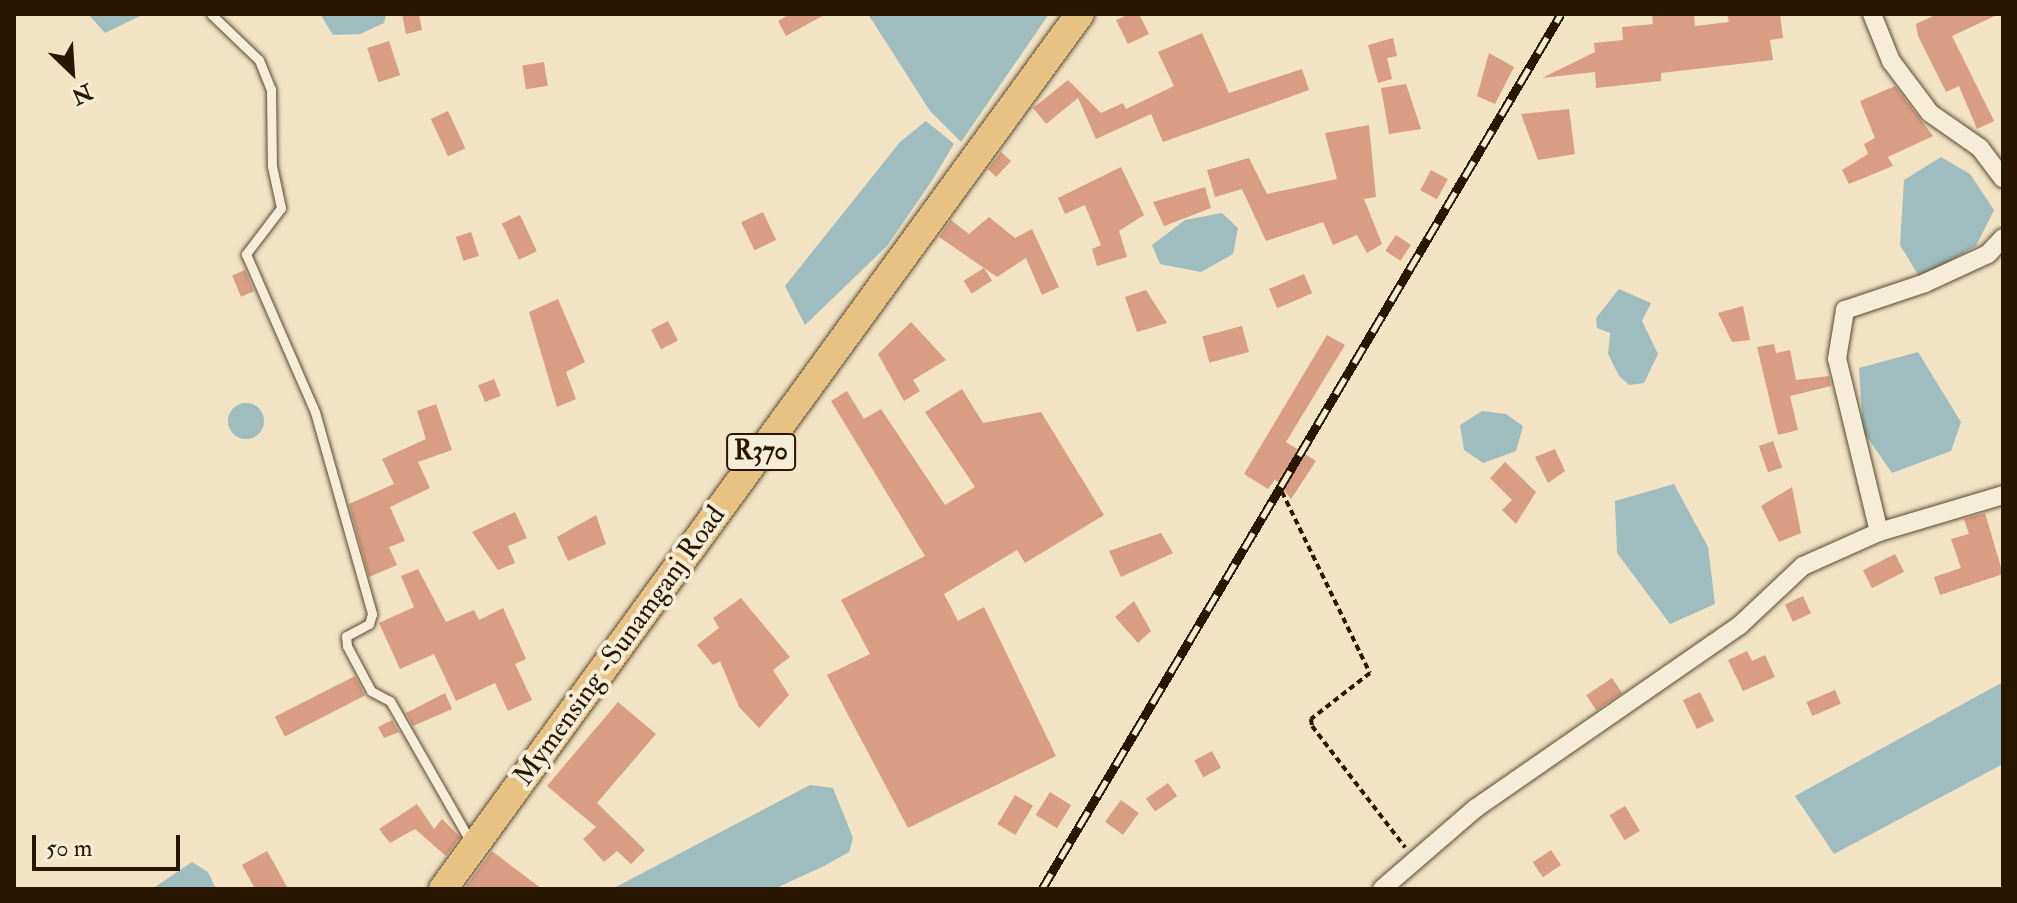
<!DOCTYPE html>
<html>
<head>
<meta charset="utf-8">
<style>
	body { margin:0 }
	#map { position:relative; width:2017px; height:903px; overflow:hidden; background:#f1e3c4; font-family:"IM FELL Double Pica",serif }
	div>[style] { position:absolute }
	.water>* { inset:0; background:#9fbcbe }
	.round { border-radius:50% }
	.building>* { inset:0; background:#d99d83; transform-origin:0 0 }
	.path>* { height:4px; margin-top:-2px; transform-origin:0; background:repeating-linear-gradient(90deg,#281600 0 6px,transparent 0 10px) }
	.roads { filter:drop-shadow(0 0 2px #5a4931) drop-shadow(0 0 2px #5a4931) }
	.lane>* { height:9px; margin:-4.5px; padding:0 4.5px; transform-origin:4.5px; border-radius:4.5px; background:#f6edd9 }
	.street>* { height:18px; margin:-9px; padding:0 9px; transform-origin:9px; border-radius:9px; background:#f6edd9 }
	.primary>* { height:28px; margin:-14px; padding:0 14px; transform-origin:14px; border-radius:14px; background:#e8c282 }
	.rail>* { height:9px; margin-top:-4.5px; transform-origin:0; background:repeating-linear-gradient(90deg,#f6edd9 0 18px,#281600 0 36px); box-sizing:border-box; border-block:2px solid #281600 }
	span { translate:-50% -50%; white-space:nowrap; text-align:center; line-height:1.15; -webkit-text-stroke:8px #f6edd9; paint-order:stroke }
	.shield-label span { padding:2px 6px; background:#f6edd9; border:2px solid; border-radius:6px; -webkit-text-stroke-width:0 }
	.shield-label { font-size:26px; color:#281600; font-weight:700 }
	.street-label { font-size:28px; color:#281600 }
	.frame { position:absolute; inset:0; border:16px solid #281600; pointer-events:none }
	.north { position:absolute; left:32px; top:32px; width:80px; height:80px; -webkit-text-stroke:6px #f6edd9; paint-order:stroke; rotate:155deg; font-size:22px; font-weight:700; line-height:32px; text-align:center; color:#281600 }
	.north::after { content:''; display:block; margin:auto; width:28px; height:36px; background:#281600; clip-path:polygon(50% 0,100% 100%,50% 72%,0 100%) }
	.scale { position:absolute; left:32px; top:835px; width:148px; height:36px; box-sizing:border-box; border:4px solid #281600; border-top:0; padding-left:10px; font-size:24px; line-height:28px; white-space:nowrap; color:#281600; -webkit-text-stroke:6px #f6edd9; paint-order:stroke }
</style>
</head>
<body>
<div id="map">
	<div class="water">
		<i style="clip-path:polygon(144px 14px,105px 33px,89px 15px,89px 14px)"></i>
		<i style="clip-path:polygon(320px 14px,386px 14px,384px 23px,360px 34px,333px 35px)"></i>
		<i style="clip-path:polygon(868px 14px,1049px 14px,961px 142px,930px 111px)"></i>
		<i style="clip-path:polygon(926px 121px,954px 144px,931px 182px,887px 246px,805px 325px,785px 286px,900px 142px)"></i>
		<i style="clip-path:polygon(1941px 157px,1970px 174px,1994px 210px,1976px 246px,1920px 278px,1900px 245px,1904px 180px)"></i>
		<i style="clip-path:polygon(1222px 213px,1238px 228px,1233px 254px,1201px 272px,1160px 264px,1152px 245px,1185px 220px)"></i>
		<i style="clip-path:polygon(1619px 289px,1651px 303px,1642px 321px,1658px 354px,1644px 383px,1629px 385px,1619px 376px,1608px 354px,1610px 333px,1597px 328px,1596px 318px)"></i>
		<i style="clip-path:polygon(1918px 352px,1961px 422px,1951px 451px,1892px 473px,1863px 431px,1859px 368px)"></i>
		<i class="round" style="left:228px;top:403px;width:36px;height:36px"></i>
		<i style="clip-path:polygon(1482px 411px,1506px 414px,1523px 426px,1516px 451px,1483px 463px,1464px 450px,1460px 425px)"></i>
		<i style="clip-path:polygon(1674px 484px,1708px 547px,1715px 604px,1670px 624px,1617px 553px,1615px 501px)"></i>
		<i style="clip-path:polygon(2003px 682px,2003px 764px,1834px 854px,1795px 796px)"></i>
		<i style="clip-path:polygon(810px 785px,833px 788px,853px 838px,849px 852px,824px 866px,774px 889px,612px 889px)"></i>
		<i style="clip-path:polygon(192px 862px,208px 872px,216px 889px,152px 889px)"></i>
	</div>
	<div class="building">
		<i style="clip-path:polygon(402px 14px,419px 14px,422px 30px,406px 34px)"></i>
		<i style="clip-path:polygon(790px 14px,826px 14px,786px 36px,778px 21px)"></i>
		<i style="clip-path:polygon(1130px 14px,1139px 14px,1149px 34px,1128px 44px,1116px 20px)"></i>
		<i style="clip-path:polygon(1652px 14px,1694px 14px,1695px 26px,1729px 22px,1727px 14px,1780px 14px,1783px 38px,1770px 40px,1773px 60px,1661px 73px,1661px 81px,1596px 88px,1595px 72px,1542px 78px,1595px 52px,1594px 43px,1623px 40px,1622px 27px,1653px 24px)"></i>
		<i style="clip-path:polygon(1937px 14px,1999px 14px,1952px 36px,1994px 121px,1977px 129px,1959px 86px,1946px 92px,1918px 36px,1916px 24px)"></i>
		<i style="clip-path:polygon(1202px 33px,1229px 93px,1302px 69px,1309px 90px,1163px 142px,1151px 114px,1096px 139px,1078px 98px,1046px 124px,1033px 108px,1068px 80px,1101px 113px,1123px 103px,1126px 109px,1174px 86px,1158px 52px)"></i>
		<i style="clip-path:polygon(1393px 38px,1397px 56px,1387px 58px,1392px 79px,1378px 83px,1368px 45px)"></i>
		<i style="left:389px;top:41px;width:36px;height:23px;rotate:72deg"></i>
		<i style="clip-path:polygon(1489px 53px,1514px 67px,1495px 104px,1477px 96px)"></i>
		<i style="left:544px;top:62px;width:24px;height:22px;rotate:81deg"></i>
		<i style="clip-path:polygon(1406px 84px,1421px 129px,1389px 134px,1381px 88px)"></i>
		<i style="clip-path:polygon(1895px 86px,1933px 136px,1888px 157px,1893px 166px,1849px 184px,1842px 170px,1868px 154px,1864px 144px,1875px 138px,1860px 101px)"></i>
		<i style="clip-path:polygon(1569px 109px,1575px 154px,1538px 160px,1521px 114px)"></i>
		<i style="left:448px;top:111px;width:41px;height:19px;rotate:65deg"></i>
		<i style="clip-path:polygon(1369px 125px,1376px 197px,1364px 199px,1382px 244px,1367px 253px,1357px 235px,1333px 245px,1323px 222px,1266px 241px,1242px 189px,1215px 197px,1207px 170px,1249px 158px,1267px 194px,1337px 179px,1325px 133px)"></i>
		<i style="clip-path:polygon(1001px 152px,1011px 161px,996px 177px,988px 169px)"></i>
		<i style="clip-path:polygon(1121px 167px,1144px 215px,1119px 231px,1127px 257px,1097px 266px,1092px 249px,1101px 245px,1085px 205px,1065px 214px,1058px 198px)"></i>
		<i style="left:1431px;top:170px;width:19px;height:23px;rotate:28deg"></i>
		<i style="clip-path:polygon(1205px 187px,1211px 208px,1164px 226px,1153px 202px)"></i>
		<i style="left:763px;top:212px;width:31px;height:24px;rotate:65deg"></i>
		<i style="left:520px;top:215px;width:40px;height:20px;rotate:65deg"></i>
		<i style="clip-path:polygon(989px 217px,1015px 238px,1032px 229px,1059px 287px,1042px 295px,1026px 258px,997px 277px,939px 237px,951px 220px,969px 234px)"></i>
		<i style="left:471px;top:232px;width:25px;height:16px;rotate:72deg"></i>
		<i style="left:1396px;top:235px;width:18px;height:19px;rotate:34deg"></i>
		<i style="left:984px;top:268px;width:15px;height:24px;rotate:58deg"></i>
		<i style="left:245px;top:270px;width:23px;height:14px;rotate:67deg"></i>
		<i style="left:1304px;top:274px;width:21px;height:38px;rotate:67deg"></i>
		<i style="clip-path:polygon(1146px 290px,1167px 323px,1137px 332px,1125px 297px)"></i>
		<i style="clip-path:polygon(558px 299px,585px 362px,566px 372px,576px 399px,557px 407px,529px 312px)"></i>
		<i style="clip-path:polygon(1743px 306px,1750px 340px,1732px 342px,1718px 313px)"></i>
		<i style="left:668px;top:321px;width:22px;height:19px;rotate:63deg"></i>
		<i style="clip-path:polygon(911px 322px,946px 360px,913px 380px,920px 391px,904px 401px,878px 354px)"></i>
		<i style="left:1242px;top:326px;width:27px;height:41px;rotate:75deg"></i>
		<i style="clip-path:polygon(1327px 335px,1345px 345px,1286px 442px,1316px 461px,1291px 499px,1275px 479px,1268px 489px,1244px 474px)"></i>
		<i style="clip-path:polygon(1774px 344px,1776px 353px,1790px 350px,1796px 380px,1829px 376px,1831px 386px,1790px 396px,1798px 430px,1778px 435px,1757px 347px)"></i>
		<i style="left:494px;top:379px;width:18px;height:17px;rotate:68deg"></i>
		<i style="clip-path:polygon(962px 389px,983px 423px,1041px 412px,1104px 515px,1025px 563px,1017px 550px,944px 594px,958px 621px,984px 607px,1056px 756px,908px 828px,827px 675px,870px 654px,841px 600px,925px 556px,831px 401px,847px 391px,864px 419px,881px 409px,945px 505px,975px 487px,925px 412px)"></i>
		<i style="clip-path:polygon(436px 404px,452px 450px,418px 462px,430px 488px,390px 507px,405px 541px,389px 547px,397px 565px,369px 577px,349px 504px,394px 484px,382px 459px,426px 439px,417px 411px)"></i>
		<i style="left:1773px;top:441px;width:28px;height:15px;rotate:71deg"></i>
		<i style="clip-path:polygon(1555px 449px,1565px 471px,1548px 483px,1535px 457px)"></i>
		<i style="clip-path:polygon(1505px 462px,1536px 492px,1516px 524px,1502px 510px,1512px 500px,1490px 478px)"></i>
		<i style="clip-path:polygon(1792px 487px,1801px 533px,1779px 542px,1761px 506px)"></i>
		<i style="clip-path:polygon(515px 512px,527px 538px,508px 546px,515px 563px,498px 570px,472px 532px)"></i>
		<i style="clip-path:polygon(1985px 513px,2003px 574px,1940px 595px,1934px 577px,1961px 568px,1951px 539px,1969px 534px,1964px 519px)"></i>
		<i style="clip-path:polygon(596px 515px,606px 544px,568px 561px,557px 537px)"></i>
		<i style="clip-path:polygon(1161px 533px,1173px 553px,1121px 577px,1109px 551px)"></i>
		<i style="left:1895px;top:554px;width:20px;height:36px;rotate:63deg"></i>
		<i style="clip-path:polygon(418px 569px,446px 622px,474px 610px,479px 620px,503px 608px,526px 659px,515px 664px,532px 700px,508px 711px,495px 683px,456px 701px,434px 654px,400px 669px,379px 623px,414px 607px,401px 576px)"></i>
		<i style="left:1803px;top:596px;width:19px;height:20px;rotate:65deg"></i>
		<i style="clip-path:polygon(741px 598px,790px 657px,773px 670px,789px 695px,759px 728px,739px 707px,720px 661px,713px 665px,697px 645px,719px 628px,713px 618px)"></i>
		<i style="clip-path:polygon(1134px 601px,1151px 631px,1138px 643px,1115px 617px)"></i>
		<i style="clip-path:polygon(1747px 651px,1752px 661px,1765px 655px,1775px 677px,1743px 691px,1728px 660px)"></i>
		<i style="left:355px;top:676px;width:22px;height:90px;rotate:63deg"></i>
		<i style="left:1612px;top:678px;width:18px;height:31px;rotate:56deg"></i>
		<i style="left:1835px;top:690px;width:15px;height:31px;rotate:67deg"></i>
		<i style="left:1700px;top:692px;width:32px;height:19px;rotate:64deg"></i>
		<i style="clip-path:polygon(445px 693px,452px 709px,413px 726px,406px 713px)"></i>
		<i style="clip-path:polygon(618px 702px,656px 734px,597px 803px,645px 850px,631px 864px,617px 851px,604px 862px,583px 839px,596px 827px,547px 786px)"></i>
		<i style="clip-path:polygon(392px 720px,399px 732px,384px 738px,378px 727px)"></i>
		<i style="left:1212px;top:751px;width:19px;height:20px;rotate:62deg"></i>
		<i style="left:1168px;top:783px;width:16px;height:27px;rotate:55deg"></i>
		<i style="left:1050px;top:792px;width:25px;height:27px;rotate:32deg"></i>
		<i style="left:1015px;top:795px;width:21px;height:34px;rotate:31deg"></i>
		<i style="left:1121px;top:800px;width:22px;height:27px;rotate:36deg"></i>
		<i style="clip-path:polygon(417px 804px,434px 829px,442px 819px,460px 837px,446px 856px,415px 829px,390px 843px,379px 829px)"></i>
		<i style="left:1625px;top:806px;width:29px;height:18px;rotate:59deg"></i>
		<i style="left:1551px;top:850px;width:18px;height:22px;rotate:56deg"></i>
		<i style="clip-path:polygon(267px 851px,275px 865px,288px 889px,255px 889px,242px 865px)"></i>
		<i style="clip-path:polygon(492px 851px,542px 889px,464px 889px)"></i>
	</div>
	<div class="path">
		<i style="left:1282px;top:492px;width:201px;rotate:64.1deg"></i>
		<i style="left:1370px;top:673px;width:75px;rotate:142.1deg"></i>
		<i style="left:1311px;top:719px;width:7px;rotate:82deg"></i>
		<i style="left:1312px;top:726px;width:153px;rotate:52.5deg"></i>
	</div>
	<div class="roads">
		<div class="lane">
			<i style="left:211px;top:14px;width:66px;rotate:43.8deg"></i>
			<i style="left:259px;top:60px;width:31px;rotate:68deg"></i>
			<i style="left:271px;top:89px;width:77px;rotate:89.3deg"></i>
			<i style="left:272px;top:166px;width:43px;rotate:77.9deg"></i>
			<i style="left:281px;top:208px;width:58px;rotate:127.3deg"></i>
			<i style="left:246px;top:254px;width:172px;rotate:66.4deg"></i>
			<i style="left:315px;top:412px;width:210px;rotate:74.2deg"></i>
			<i style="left:372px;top:614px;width:10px;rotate:107deg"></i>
			<i style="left:369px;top:624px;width:26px;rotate:152deg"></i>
			<i style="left:346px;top:636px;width:10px;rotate:84deg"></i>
			<i style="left:347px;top:646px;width:51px;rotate:61.9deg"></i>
			<i style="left:371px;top:691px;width:21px;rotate:28deg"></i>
			<i style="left:390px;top:701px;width:165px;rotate:60.2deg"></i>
		</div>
		<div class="street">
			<i style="left:1872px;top:14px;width:51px;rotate:68deg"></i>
			<i style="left:1891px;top:61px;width:65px;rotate:53.1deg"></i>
			<i style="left:1930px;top:113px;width:61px;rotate:35deg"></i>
			<i style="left:1980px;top:148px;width:38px;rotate:53deg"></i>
			<i style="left:1879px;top:532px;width:129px;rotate:-16.6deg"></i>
			<i style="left:1382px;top:889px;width:124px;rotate:-40.8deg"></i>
			<i style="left:1476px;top:808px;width:320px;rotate:-34.7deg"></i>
			<i style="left:1739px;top:626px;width:88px;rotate:-43.2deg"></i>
			<i style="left:1803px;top:566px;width:83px;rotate:-24.1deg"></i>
			<i style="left:1879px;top:532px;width:178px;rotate:-103.6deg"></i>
			<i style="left:1837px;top:359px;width:50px;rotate:-80.7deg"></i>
			<i style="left:1845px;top:310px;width:84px;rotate:-18.6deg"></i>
			<i style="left:1925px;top:283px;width:69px;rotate:-24.7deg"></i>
			<i style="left:1988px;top:254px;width:22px;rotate:-47deg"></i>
		</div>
		<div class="primary">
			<i style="left:443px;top:889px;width:1082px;rotate:-53.95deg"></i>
		</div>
	</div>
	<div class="rail">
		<i style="left:1042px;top:889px;width:1017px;rotate:-59.33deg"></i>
	</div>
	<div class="shield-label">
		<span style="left:761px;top:452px">R370</span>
	</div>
	<div class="street-label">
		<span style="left:620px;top:646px;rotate:-54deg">Mymensing -Sunamganj Road</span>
	</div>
	<div class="frame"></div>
	<div class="north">N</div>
	<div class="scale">50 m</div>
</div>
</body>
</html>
